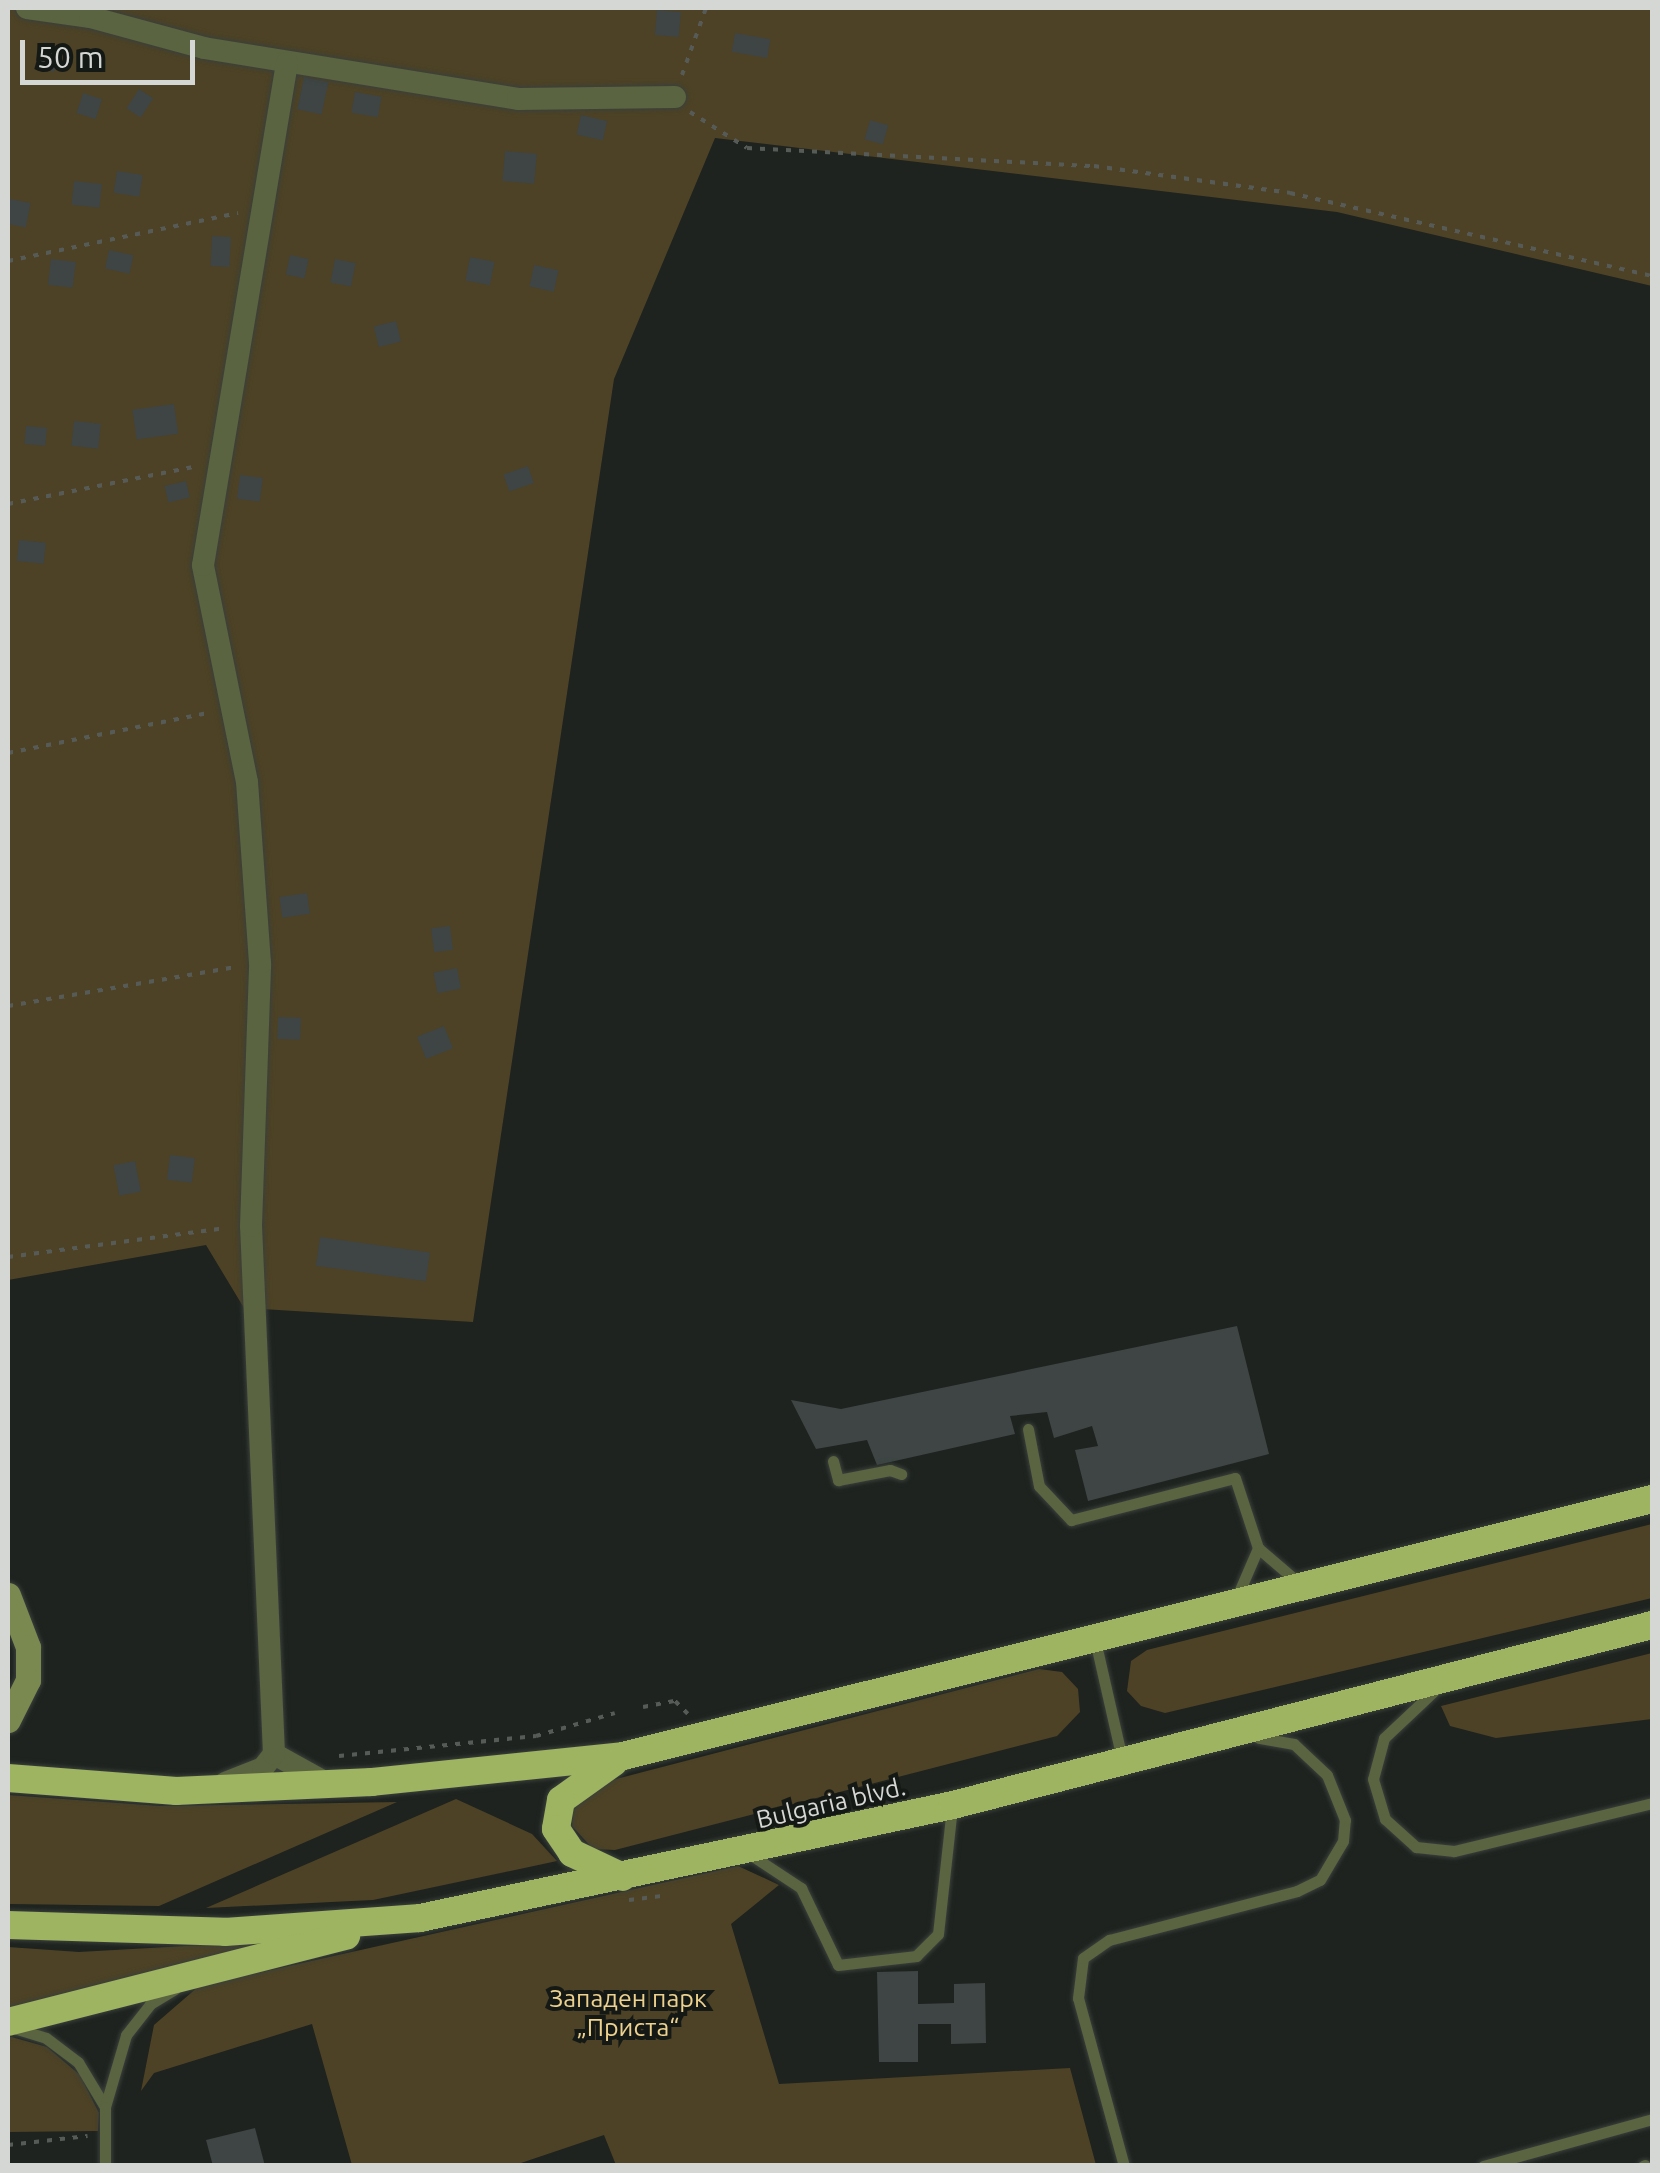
<!DOCTYPE html>
<html>
<head>
<meta charset="utf-8">
<style>
	body { margin:0 }
	#map { position:relative; width:1660px; height:2173px; overflow:hidden; background:#1e231f; font-family:Ubuntu,sans-serif }
	div>[style] { position:absolute }
	.green>* { inset:0; background:#4d4225 }
	.building>* { inset:0; background:#3e4544; transform-origin:0 0 }
	.path>* { height:4px; margin-top:-2px; transform-origin:0; background:repeating-linear-gradient(90deg,#575b58 0 5px,transparent 0 13px) }
	.roads { filter:drop-shadow(0 0 2px #3b403c) drop-shadow(0 0 2px #3b403c) }
	.service>* { height:11px; margin:-5.5px; padding:0 5.5px; transform-origin:5.5px; border-radius:5.5px; background:#5a6440 }
	.minor>* { height:22px; margin:-11px; padding:0 11px; transform-origin:11px; border-radius:11px; background:#5a6440 }
	.secondary>* { height:25px; margin:-12.5px; padding:0 12.5px; transform-origin:12.5px; border-radius:12.5px; background:#7a8950 }
	.trunk>* { height:28px; margin:-14px; padding:0 14px; transform-origin:14px; border-radius:14px; background:#9eb460 }
	span { translate:-50% -50%; white-space:nowrap; text-align:center; line-height:1.15; -webkit-text-stroke:8px #151916; paint-order:stroke }
	.street-label { font-size:25px; color:#d4d7d4 }
	.park-label { font-size:25px; color:#edd18e }
	.frame { position:absolute; inset:0; border:10px solid #d4d7d4; pointer-events:none }
	.scale { position:absolute; left:20px; top:40px; width:175px; height:45px; box-sizing:border-box; border:5px solid #d4d7d4; border-top:0; padding-left:12px; font-size:30px; line-height:35px; white-space:nowrap; color:#d4d7d4; -webkit-text-stroke:8px #151916; paint-order:stroke }
</style>
</head>
<body>
<div id="map">
	<div class="green">
		<i style="clip-path:polygon(8px 8px,1652px 8px,1652px 286px,1337px 212px,715px 138px,614px 379px,473px 1322px,244px 1308px,206px 1245px,8px 1280px)"></i>
		<i style="clip-path:polygon(1652px 1524px,1652px 1598px,1165px 1713px,1141px 1706px,1127px 1691px,1131px 1661px,1147px 1650px)"></i>
		<i style="clip-path:polygon(1652px 1653px,1652px 1719px,1496px 1738px,1450px 1726px,1441px 1706px)"></i>
		<i style="clip-path:polygon(1039px 1669px,1062px 1672px,1078px 1689px,1080px 1712px,1057px 1736px,615px 1850px,593px 1849px,572px 1826px,573px 1805px,597px 1784px)"></i>
		<i style="clip-path:polygon(8px 1795px,160px 1806px,397px 1802px,159px 1906px,8px 1904px)"></i>
		<i style="clip-path:polygon(456px 1799px,532px 1834px,557px 1861px,373px 1900px,206px 1908px)"></i>
		<i style="clip-path:polygon(738px 1866px,779px 1885px,731px 1924px,779px 2084px,1070px 2068px,1096px 2165px,616px 2165px,604px 2135px,515px 2165px,352px 2165px,312px 2024px,154px 2073px,141px 2091px,154px 2025px,199px 1986px)"></i>
		<i style="clip-path:polygon(257px 1942px,259px 1948px,8px 2009px,8px 1947px,79px 1952px)"></i>
		<i style="clip-path:polygon(8px 2036px,47px 2047px,80px 2075px,99px 2113px,98px 2131px,8px 2132px)"></i>
	</div>
	<div class="building">
		<i style="left:657px;top:10px;width:24px;height:25px;rotate:5deg"></i>
		<i style="left:735px;top:33px;width:36px;height:19px;rotate:10deg"></i>
		<i style="left:44px;top:42px;width:18px;height:26px;rotate:16deg"></i>
		<i style="left:304px;top:77px;width:25px;height:33px;rotate:12deg"></i>
		<i style="left:139px;top:89px;width:17px;height:23px;rotate:33deg"></i>
		<i style="left:355px;top:92px;width:27px;height:21px;rotate:10deg"></i>
		<i style="left:83px;top:93px;width:20px;height:21px;rotate:18deg"></i>
		<i style="left:581px;top:115px;width:27px;height:20px;rotate:13deg"></i>
		<i style="left:870px;top:120px;width:19px;height:20px;rotate:16deg"></i>
		<i style="left:505px;top:151px;width:32px;height:30px;rotate:5deg"></i>
		<i style="left:117px;top:171px;width:26px;height:22px;rotate:9deg"></i>
		<i style="left:74px;top:181px;width:28px;height:24px;rotate:6deg"></i>
		<i style="left:10px;top:199px;width:21px;height:25px;rotate:11deg"></i>
		<i style="left:212px;top:236px;width:19px;height:30px;rotate:3deg"></i>
		<i style="left:109px;top:250px;width:25px;height:19px;rotate:12deg"></i>
		<i style="left:290px;top:255px;width:19px;height:20px;rotate:12deg"></i>
		<i style="left:470px;top:257px;width:25px;height:24px;rotate:11deg"></i>
		<i style="left:51px;top:259px;width:25px;height:26px;rotate:7deg"></i>
		<i style="left:335px;top:259px;width:21px;height:24px;rotate:11deg"></i>
		<i style="left:534px;top:265px;width:25px;height:22px;rotate:12deg"></i>
		<i style="left:396px;top:321px;width:21px;height:23px;rotate:76deg"></i>
		<i style="left:174px;top:404px;width:30px;height:42px;rotate:82deg"></i>
		<i style="left:74px;top:421px;width:27px;height:25px;rotate:6deg"></i>
		<i style="left:26px;top:426px;width:21px;height:18px;rotate:5deg"></i>
		<i style="left:528px;top:466px;width:18px;height:26px;rotate:71deg"></i>
		<i style="left:240px;top:475px;width:23px;height:24px;rotate:7deg"></i>
		<i style="left:186px;top:481px;width:17px;height:22px;rotate:77deg"></i>
		<i style="left:19px;top:540px;width:27px;height:21px;rotate:6deg"></i>
		<i style="left:307px;top:893px;width:21px;height:28px;rotate:82deg"></i>
		<i style="left:450px;top:926px;width:24px;height:19px;rotate:83deg"></i>
		<i style="left:457px;top:968px;width:21px;height:24px;rotate:79deg"></i>
		<i style="left:278px;top:1017px;width:23px;height:22px;rotate:2deg"></i>
		<i style="left:444px;top:1026px;width:24px;height:29px;rotate:68deg"></i>
		<i style="left:170px;top:1155px;width:25px;height:25px;rotate:7deg"></i>
		<i style="left:135px;top:1161px;width:31px;height:22px;rotate:79deg"></i>
		<i style="left:320px;top:1237px;width:111px;height:29px;rotate:8deg"></i>
		<i style="clip-path:polygon(1237px 1326px,1269px 1454px,1088px 1501px,1075px 1450px,1098px 1446px,1092px 1426px,1054px 1438px,1047px 1412px,1010px 1416px,1015px 1434px,877px 1465px,867px 1440px,816px 1449px,791px 1400px,841px 1409px)"></i>
		<i style="clip-path:polygon(918px 1971px,918px 2004px,954px 2003px,954px 1984px,985px 1983px,986px 2043px,951px 2044px,951px 2024px,918px 2024px,918px 2062px,879px 2062px,877px 1972px)"></i>
		<i style="clip-path:polygon(255px 2128px,265px 2166px,213px 2166px,206px 2140px)"></i>
	</div>
	<div class="path">
		<i style="left:682px;top:75px;width:71px;rotate:-70.3deg"></i>
		<i style="left:690px;top:112px;width:67px;rotate:32.3deg"></i>
		<i style="left:747px;top:148px;width:347px;rotate:3deg"></i>
		<i style="left:1094px;top:166px;width:198px;rotate:7.8deg"></i>
		<i style="left:1290px;top:193px;width:371px;rotate:12.9deg"></i>
		<i style="left:8px;top:261px;width:235px;rotate:-11.8deg"></i>
		<i style="left:8px;top:504px;width:190px;rotate:-11.3deg"></i>
		<i style="left:8px;top:753px;width:205px;rotate:-11.3deg"></i>
		<i style="left:8px;top:1006px;width:231px;rotate:-9.7deg"></i>
		<i style="left:8px;top:1257px;width:220px;rotate:-7.6deg"></i>
		<i style="left:643px;top:1707px;width:33px;rotate:-11deg"></i>
		<i style="left:675px;top:1701px;width:18px;rotate:45deg"></i>
		<i style="left:339px;top:1756px;width:198px;rotate:-5.8deg"></i>
		<i style="left:536px;top:1736px;width:82px;rotate:-16.2deg"></i>
		<i style="left:629px;top:1900px;width:38px;rotate:-7deg"></i>
		<i style="left:8px;top:2145px;width:80px;rotate:-6.5deg"></i>
	</div>
	<div class="roads">
		<div class="service">
			<i style="left:1028px;top:1429px;width:58px;rotate:79.1deg"></i>
			<i style="left:1039px;top:1486px;width:47px;rotate:46.7deg"></i>
			<i style="left:1071px;top:1520px;width:169px;rotate:-14.4deg"></i>
			<i style="left:1235px;top:1478px;width:74px;rotate:71.8deg"></i>
			<i style="left:1258px;top:1548px;width:55px;rotate:40.6deg"></i>
			<i style="left:833px;top:1461px;width:20px;rotate:75deg"></i>
			<i style="left:838px;top:1480px;width:53px;rotate:-10.9deg"></i>
			<i style="left:890px;top:1470px;width:12px;rotate:20deg"></i>
			<i style="left:1236px;top:1599px;width:56px;rotate:-66.7deg"></i>
			<i style="left:1095px;top:1640px;width:122px;rotate:77.2deg"></i>
			<i style="left:1435px;top:1690px;width:70px;rotate:136.7deg"></i>
			<i style="left:1384px;top:1738px;width:42px;rotate:105deg"></i>
			<i style="left:1373px;top:1779px;width:42px;rotate:73.3deg"></i>
			<i style="left:1385px;top:1819px;width:42px;rotate:42.1deg"></i>
			<i style="left:1416px;top:1847px;width:38px;rotate:6deg"></i>
			<i style="left:1454px;top:1851px;width:204px;rotate:-13.6deg"></i>
			<i style="left:748px;top:1853px;width:64px;rotate:33.4deg"></i>
			<i style="left:801px;top:1888px;width:85px;rotate:64.3deg"></i>
			<i style="left:838px;top:1965px;width:79px;rotate:-6.6deg"></i>
			<i style="left:916px;top:1956px;width:31px;rotate:-45deg"></i>
			<i style="left:938px;top:1934px;width:127px;rotate:-83.7deg"></i>
			<i style="left:17px;top:2029px;width:30px;rotate:17deg"></i>
			<i style="left:46px;top:2038px;width:40px;rotate:37deg"></i>
			<i style="left:78px;top:2062px;width:52px;rotate:59deg"></i>
			<i style="left:105px;top:2107px;width:75px;rotate:-73.7deg"></i>
			<i style="left:126px;top:2035px;width:39px;rotate:-52deg"></i>
			<i style="left:150px;top:2004px;width:29px;rotate:-31deg"></i>
			<i style="left:105px;top:2107px;width:59px;rotate:90deg"></i>
			<i style="left:1124px;top:2166px;width:174px;rotate:-105.3deg"></i>
			<i style="left:1078px;top:1998px;width:40px;rotate:-82.9deg"></i>
			<i style="left:1083px;top:1958px;width:32px;rotate:-35deg"></i>
			<i style="left:1109px;top:1940px;width:194px;rotate:-14.6deg"></i>
			<i style="left:1297px;top:1891px;width:25px;rotate:-26deg"></i>
			<i style="left:1320px;top:1880px;width:45px;rotate:-59.5deg"></i>
			<i style="left:1343px;top:1841px;width:21px;rotate:-85deg"></i>
			<i style="left:1345px;top:1820px;width:48px;rotate:-111.8deg"></i>
			<i style="left:1327px;top:1775px;width:45px;rotate:-136.8deg"></i>
			<i style="left:1294px;top:1744px;width:36px;rotate:-170deg"></i>
			<i style="left:1483px;top:2166px;width:175px;rotate:-15.5deg"></i>
			<i style="left:1643px;top:2166px;width:2px;rotate:-27deg"></i>
		</div>
		<div class="minor">
			<i style="left:27px;top:8px;width:64px;rotate:8.1deg"></i>
			<i style="left:90px;top:17px;width:118px;rotate:15.2deg"></i>
			<i style="left:204px;top:48px;width:318px;rotate:9.2deg"></i>
			<i style="left:518px;top:99px;width:157px;rotate:-0.7deg"></i>
			<i style="left:274px;top:1754px;width:62px;rotate:29.1deg"></i>
			<i style="left:225px;top:1783px;width:41px;rotate:-21.5deg"></i>
			<i style="left:263px;top:1768px;width:18px;rotate:-52deg"></i>
			<i style="left:274px;top:1754px;width:529px;rotate:-92.49deg"></i>
			<i style="left:251px;top:1226px;width:263px;rotate:-88deg"></i>
			<i style="left:260px;top:963px;width:181px;rotate:-94.1deg"></i>
			<i style="left:247px;top:782px;width:221px;rotate:-101.5deg"></i>
			<i style="left:203px;top:565px;width:509px;rotate:-80.5deg"></i>
		</div>
		<div class="secondary">
			<i style="left:8px;top:1595px;width:56px;rotate:69deg"></i>
			<i style="left:28px;top:1647px;width:33px;rotate:90deg"></i>
			<i style="left:28px;top:1680px;width:45px;rotate:116.6deg"></i>
		</div>
		<div class="trunk">
			<i style="left:614px;top:1762px;width:65px;rotate:144.4deg"></i>
			<i style="left:561px;top:1800px;width:29px;rotate:100deg"></i>
			<i style="left:556px;top:1829px;width:29px;rotate:56deg"></i>
			<i style="left:572px;top:1853px;width:56px;rotate:25.2deg"></i>
			<i style="left:8px;top:1778px;width:169px;rotate:4.4deg"></i>
			<i style="left:176px;top:1791px;width:196px;rotate:-2.6deg"></i>
			<i style="left:372px;top:1782px;width:252px;rotate:-5.9deg"></i>
			<i style="left:623px;top:1756px;width:1061px;rotate:-14.02deg"></i>
			<i style="left:8px;top:1925px;width:217px;rotate:1.8deg"></i>
			<i style="left:225px;top:1932px;width:196px;rotate:-4.1deg"></i>
			<i style="left:420px;top:1918px;width:545px;rotate:-11.97deg"></i>
			<i style="left:953px;top:1805px;width:722px;rotate:-14.44deg"></i>
			<i style="left:8px;top:2022px;width:349px;rotate:-14.3deg"></i>
		</div>
	</div>
	<div class="street-label">
		<span style="left:831px;top:1803px;rotate:-13deg">Bulgaria blvd.</span>
	</div>
	<div class="park-label">
		<span style="left:628px;top:2013px">Западен парк<br>„Приста“</span>
	</div>
	<div class="frame"></div>
	<div class="scale">50 m</div>
</div>
</body>
</html>
